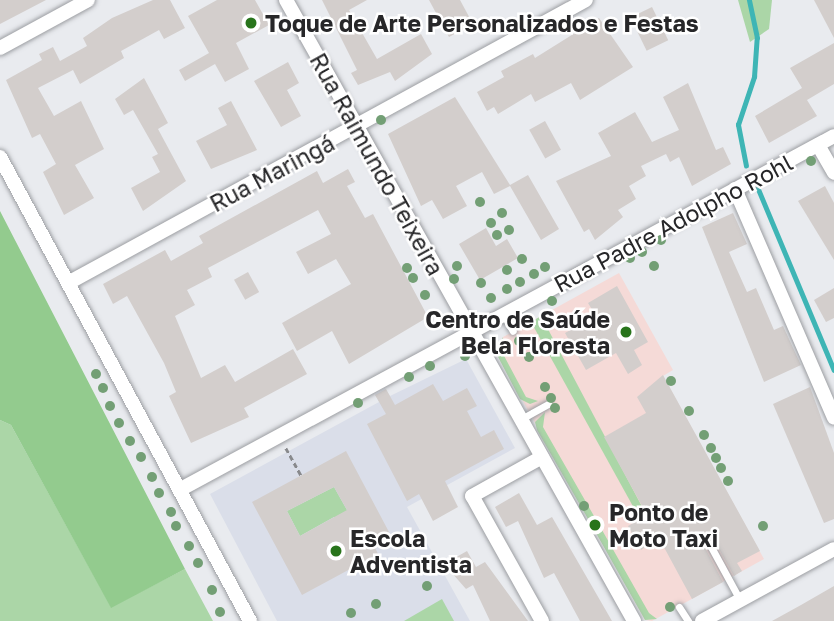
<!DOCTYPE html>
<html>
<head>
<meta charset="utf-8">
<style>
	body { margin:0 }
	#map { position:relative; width:834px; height:621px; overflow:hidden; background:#e9ebef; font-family:"Golos Text",sans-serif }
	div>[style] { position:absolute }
	.built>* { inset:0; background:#dadee9 }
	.medical>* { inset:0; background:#f5dad7 }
	.green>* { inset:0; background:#abd6a7 }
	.forest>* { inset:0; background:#93cb8e }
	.stream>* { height:4.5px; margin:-2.25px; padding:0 2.25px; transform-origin:2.25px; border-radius:2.25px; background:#3eb5b5 }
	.building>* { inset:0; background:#d3cecc; transform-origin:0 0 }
	.path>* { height:2.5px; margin-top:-1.25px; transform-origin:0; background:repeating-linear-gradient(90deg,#88898c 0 5px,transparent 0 8.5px) }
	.roads { filter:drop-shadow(0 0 2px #9c9ea2) drop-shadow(0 0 2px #9c9ea2) }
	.lane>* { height:7px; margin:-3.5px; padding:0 3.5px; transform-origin:3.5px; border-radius:3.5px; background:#fff }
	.street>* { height:14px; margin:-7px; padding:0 7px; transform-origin:7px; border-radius:7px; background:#fff }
	.trees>* { width:10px; height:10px; margin:-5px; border-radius:50%; background:#739f75 }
	.dots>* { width:19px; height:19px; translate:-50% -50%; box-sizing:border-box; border:4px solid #fff; border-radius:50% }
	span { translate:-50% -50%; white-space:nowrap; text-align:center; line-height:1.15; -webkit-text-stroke:5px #fff; paint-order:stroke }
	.poi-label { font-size:23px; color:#272729; font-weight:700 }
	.left { translate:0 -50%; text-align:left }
	.right { translate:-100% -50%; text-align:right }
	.street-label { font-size:23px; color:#272729 }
</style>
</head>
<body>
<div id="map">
	<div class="built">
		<i style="clip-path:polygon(466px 359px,515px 448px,407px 507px,470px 621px,277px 621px,210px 494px,379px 402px,375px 394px,385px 388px,390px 396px)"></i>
	</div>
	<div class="medical">
		<i style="clip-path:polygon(619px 273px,673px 370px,663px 376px,764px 559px,652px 621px,645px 620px,496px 353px,503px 337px)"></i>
	</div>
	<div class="green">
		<i style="clip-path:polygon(738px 0,772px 0,769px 29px,750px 42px)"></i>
		<i style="clip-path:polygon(541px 316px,647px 516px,640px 519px,531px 322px)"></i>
		<i style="clip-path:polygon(503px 337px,502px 352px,526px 397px,538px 401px,530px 404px,520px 399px,496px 353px)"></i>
		<i style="clip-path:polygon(545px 412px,543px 427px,594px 516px,588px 519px,537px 430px,535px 422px)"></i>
		<i style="clip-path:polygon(0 420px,11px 425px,111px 607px,185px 569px,213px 621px,0 621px)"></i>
		<i style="clip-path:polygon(334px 487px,361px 535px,343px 534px,334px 517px,300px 536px,287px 511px)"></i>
		<i style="clip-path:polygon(602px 530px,649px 613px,657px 619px,645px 620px,596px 533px)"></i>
		<i style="clip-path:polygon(442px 599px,454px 621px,404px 621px)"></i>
	</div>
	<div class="forest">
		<i style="clip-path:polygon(0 211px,185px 569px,111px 608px,11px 425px,0 420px)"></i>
	</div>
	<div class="stream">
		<i style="left:746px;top:166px;width:42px;rotate:-101deg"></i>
		<i style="left:738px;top:125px;width:51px;rotate:-71.6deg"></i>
		<i style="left:754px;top:77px;width:39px;rotate:-86deg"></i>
		<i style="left:757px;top:38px;width:39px;rotate:-102deg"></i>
		<i style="left:758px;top:188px;width:197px;rotate:67.3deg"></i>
	</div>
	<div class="building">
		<i style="clip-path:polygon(0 0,46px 0,0 24px)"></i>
		<i style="clip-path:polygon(153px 0,170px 0,185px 28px,164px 39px,159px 30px,121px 51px,124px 58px,80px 84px,73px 70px,38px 88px,54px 116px,81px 101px,104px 149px,75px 165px,94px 198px,64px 215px,43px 172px,56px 164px,40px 134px,32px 138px,6px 80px,42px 60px,39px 54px,53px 47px,60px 61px,87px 46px,83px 38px,112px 18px)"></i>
		<i style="clip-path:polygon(217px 0,255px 0,269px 25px,236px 43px,249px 69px,225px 82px,215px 64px,185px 81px,179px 70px,209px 53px,188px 16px)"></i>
		<i style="clip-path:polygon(322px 0,367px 0,349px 10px,377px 59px,421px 34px,432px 54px,395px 81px,390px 72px,358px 85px,351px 73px,357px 70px)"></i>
		<i style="clip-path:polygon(429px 0,460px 0,473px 24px,449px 37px)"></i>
		<i style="clip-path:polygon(814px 0,834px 0,834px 38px)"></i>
		<i style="left:652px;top:7px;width:37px;height:24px;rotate:64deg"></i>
		<i style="clip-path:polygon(599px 18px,633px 67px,580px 100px,571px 83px,535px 102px,531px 94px,498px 114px,494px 107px,487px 111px,477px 92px,504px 77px,501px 71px,533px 54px,535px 58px)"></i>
		<i style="clip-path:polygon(834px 43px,834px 84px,807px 100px,817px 116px,769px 143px,755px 116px,802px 88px,790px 68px)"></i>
		<i style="clip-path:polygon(288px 62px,299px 83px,287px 90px,301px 116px,281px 127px,254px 81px)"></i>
		<i style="clip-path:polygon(144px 78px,168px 123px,158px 129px,186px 181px,143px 211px,131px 188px,160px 172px,152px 157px,158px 154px,133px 110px,124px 115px,115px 99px)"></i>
		<i style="clip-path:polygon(688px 83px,716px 150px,723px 147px,731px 164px,692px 186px,679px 157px,670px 162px,666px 154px,641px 166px,646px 176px,629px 186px,636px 199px,618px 210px,623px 217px,595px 240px,589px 229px,584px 232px,556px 181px,611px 156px,598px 133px,635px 112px,652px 142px,679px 130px,663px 97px)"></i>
		<i style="clip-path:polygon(455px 97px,510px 185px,528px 175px,559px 229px,541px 240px,510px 186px,494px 194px,482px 172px,456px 186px,467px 206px,443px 219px,432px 200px,421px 206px,388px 134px)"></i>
		<i style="clip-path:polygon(231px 101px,257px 150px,211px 169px,196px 141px,227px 125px,218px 108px)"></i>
		<i style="left:545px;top:121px;width:33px;height:18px;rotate:61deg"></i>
		<i style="clip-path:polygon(348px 169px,355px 182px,347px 186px,365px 218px,373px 214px,428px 317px,349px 364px,332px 331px,297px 351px,282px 323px,351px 284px,336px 259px,308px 274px,296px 252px,331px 234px,318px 210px,208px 268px,212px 277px,187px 290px,195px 305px,175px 316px,201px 378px,225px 365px,235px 382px,293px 349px,307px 374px,244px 408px,249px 417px,191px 443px,169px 396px,176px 392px,164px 363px,127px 296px,113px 304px,103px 284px,165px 250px,171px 261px,203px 243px,199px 236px,317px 171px,323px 183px)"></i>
		<i style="clip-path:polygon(825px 186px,834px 203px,834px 260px,798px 201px)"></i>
		<i style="clip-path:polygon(733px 213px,747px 244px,729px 252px,747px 292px,756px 288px,774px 330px,783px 326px,801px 365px,764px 382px,702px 227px)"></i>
		<i style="clip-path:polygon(486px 228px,496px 246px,507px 239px,518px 258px,480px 280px,459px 244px)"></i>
		<i style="left:248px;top:272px;width:23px;height:16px;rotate:61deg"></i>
		<i style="clip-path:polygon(617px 286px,648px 342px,634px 350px,642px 365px,628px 374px,616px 353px,586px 370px,565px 333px,596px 316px,588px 303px)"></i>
		<i style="clip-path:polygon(834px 288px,834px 318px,826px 322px,814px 300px)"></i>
		<i style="clip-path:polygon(663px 375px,760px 551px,737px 563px,742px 571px,734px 576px,715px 542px,707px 540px,705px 548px,723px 582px,692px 599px,659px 538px,641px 550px,628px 526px,647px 515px,604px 437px,646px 413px,637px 397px)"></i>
		<i style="clip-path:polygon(433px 384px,443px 401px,467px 388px,477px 406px,467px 411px,481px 437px,494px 430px,504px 449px,445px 481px,458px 507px,433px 521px,419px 494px,407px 501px,367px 424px,386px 414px,375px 395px,386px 389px,395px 405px)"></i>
		<i style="clip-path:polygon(810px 387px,834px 453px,834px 519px,824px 523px,773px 404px)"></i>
		<i style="clip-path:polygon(evenodd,346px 451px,389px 532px,372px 541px,378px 554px,302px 595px,252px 502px,346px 451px,334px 487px,347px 510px,300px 536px,287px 511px,334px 487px)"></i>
		<i style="clip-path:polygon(519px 493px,537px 525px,552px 517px,612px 621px,580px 621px,554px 573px,544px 578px,518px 521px,506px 527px,495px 507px)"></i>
		<i style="clip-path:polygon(467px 551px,476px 567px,485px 562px,528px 621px,490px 621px,473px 585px,466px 589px,444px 564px)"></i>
		<i style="clip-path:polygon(834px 586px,834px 621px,772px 621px,801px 605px)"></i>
	</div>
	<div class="path">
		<i style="left:286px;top:448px;width:31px;rotate:61deg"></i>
	</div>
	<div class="roads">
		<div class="lane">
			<i style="left:504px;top:315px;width:18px;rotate:61deg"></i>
			<i style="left:521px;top:419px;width:31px;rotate:-29deg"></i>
			<i style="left:710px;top:545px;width:63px;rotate:61.4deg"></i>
			<i style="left:679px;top:607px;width:17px;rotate:57deg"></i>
		</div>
		<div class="street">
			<i style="left:286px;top:0;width:712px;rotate:60.73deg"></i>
			<i style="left:0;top:48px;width:100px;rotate:-28.6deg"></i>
			<i style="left:818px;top:145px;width:32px;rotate:60deg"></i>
			<i style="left:0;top:157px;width:527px;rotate:61.68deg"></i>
			<i style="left:735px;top:189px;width:249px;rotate:66.6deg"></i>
			<i style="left:68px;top:283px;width:590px;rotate:-28.65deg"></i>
			<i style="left:181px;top:489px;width:742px;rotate:-28.39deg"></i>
			<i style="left:542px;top:621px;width:143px;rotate:-119.2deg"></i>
			<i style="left:472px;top:496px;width:80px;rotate:-29.1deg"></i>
			<i style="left:702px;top:621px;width:150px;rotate:-28.6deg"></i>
		</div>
	</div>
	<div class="trees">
		<i style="left:381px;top:120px"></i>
		<i style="left:811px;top:161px"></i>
		<i style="left:480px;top:202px"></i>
		<i style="left:502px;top:213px"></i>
		<i style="left:491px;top:223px"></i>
		<i style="left:509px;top:230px"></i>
		<i style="left:497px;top:235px"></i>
		<i style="left:661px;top:240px"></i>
		<i style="left:642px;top:252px"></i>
		<i style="left:630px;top:258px"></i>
		<i style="left:522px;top:259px"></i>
		<i style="left:457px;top:266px"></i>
		<i style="left:654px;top:266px"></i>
		<i style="left:545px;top:267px"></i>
		<i style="left:407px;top:268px"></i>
		<i style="left:507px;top:270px"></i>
		<i style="left:534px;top:274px"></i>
		<i style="left:413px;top:278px"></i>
		<i style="left:454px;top:279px"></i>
		<i style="left:520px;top:282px"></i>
		<i style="left:481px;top:283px"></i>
		<i style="left:507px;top:289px"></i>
		<i style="left:425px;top:295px"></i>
		<i style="left:491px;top:298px"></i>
		<i style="left:552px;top:301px"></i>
		<i style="left:519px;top:341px"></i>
		<i style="left:465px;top:356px"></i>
		<i style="left:529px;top:357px"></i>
		<i style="left:430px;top:366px"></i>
		<i style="left:96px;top:374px"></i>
		<i style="left:409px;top:377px"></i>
		<i style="left:671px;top:381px"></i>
		<i style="left:545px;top:387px"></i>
		<i style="left:103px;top:388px"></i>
		<i style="left:551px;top:398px"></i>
		<i style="left:358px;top:403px"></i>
		<i style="left:110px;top:406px"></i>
		<i style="left:555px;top:408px"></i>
		<i style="left:689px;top:411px"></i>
		<i style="left:119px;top:423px"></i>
		<i style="left:704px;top:435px"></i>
		<i style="left:130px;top:441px"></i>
		<i style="left:711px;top:448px"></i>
		<i style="left:141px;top:457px"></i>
		<i style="left:716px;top:458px"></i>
		<i style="left:721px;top:468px"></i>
		<i style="left:152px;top:477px"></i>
		<i style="left:728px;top:481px"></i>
		<i style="left:159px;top:493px"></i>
		<i style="left:584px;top:506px"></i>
		<i style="left:171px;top:512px"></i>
		<i style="left:176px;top:526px"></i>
		<i style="left:763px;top:526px"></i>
		<i style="left:189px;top:546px"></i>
		<i style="left:198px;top:563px"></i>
		<i style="left:427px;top:586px"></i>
		<i style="left:212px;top:590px"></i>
		<i style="left:376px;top:604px"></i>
		<i style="left:670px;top:607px"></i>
		<i style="left:220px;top:612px"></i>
		<i style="left:351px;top:613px"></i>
	</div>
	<div class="dots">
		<i style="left:251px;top:23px;background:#28741b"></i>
		<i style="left:626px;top:332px;background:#28741b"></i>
		<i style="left:595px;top:525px;background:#28741b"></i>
		<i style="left:336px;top:551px;background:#28741b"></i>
	</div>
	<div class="poi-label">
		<span class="left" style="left:265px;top:23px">Toque de Arte Personalizados e Festas</span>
		<span class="right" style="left:610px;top:332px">Centro de Saúde<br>Bela Floresta</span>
		<span class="left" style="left:609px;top:525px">Ponto de<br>Moto Taxi</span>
		<span class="left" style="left:350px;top:551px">Escola<br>Adventista</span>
	</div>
	<div class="street-label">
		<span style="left:377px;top:164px;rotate:61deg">Rua Raimundo Teixeira</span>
		<span style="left:272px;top:173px;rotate:-28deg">Rua Maringá</span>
		<span style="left:673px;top:223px;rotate:-28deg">Rua Padre Adolpho Rohl</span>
	</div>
</div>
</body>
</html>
